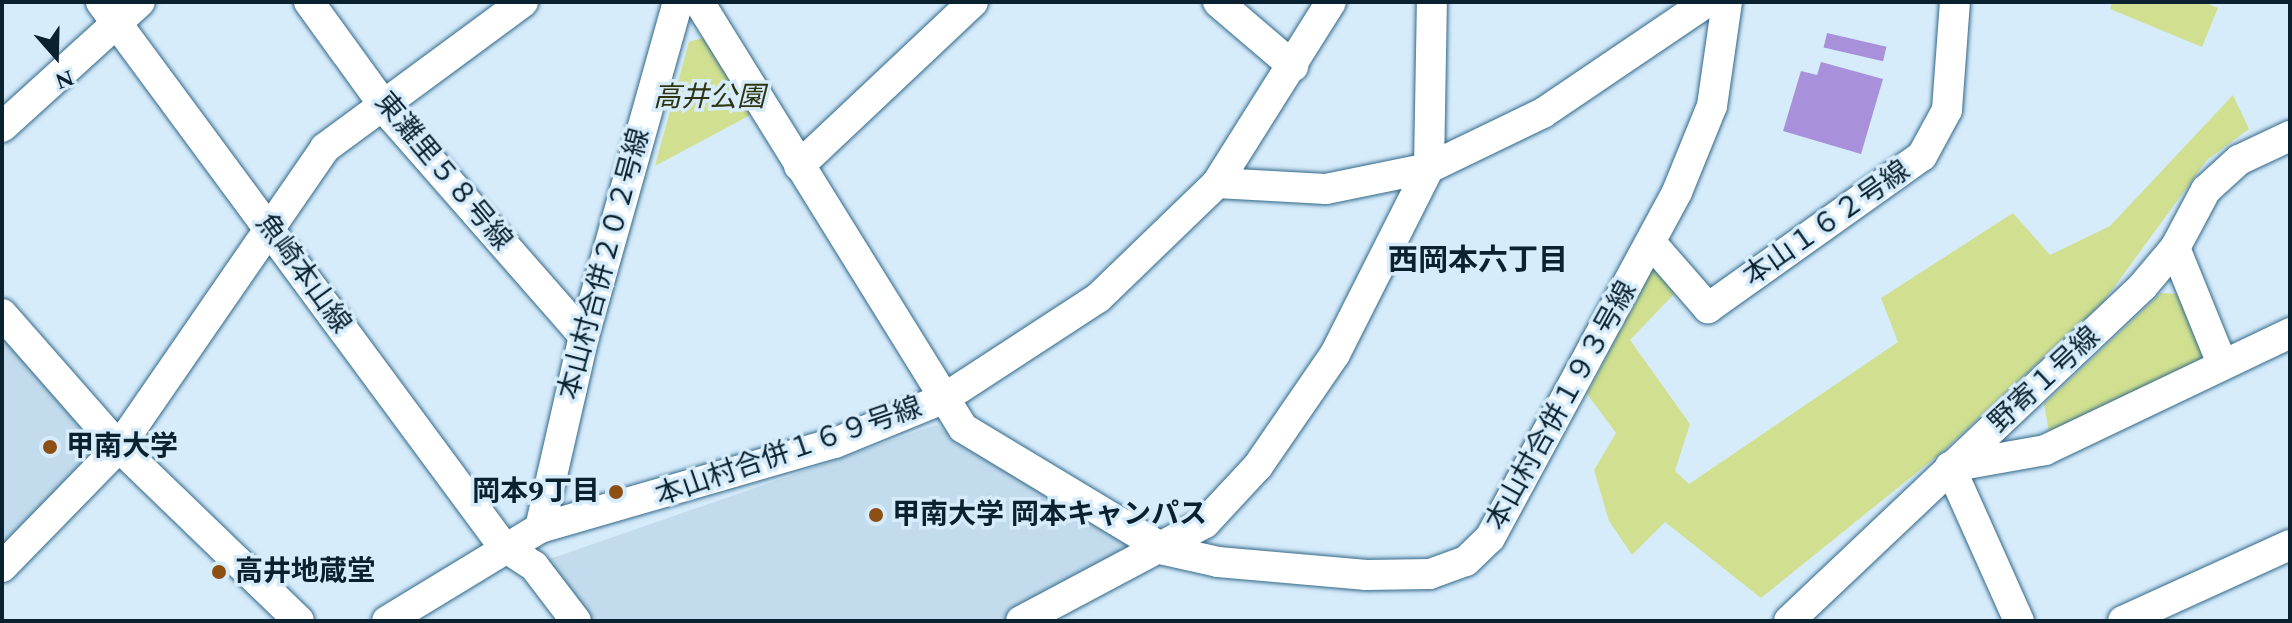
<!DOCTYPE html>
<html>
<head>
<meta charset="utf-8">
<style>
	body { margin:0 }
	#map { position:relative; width:2292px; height:623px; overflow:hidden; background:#d6ecfb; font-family:Spectral,"Noto Sans JP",serif }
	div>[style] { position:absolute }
	.built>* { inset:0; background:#c3dced }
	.green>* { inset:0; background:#d0e090 }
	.water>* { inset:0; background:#a890db; transform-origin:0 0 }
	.roads { filter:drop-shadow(0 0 2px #326889) drop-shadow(0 0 2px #326889) }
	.minor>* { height:30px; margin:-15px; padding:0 15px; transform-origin:15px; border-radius:15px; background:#fff }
	.dots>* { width:22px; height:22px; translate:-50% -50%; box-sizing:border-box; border:4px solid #d6ecfb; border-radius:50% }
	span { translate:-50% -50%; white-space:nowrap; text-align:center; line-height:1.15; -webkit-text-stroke:7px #d6ecfb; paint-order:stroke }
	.park-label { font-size:28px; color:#2e3410; font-style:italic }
	.street-label { font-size:28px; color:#0a212f }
	.poi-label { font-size:28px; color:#0a212f; font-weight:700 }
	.left { translate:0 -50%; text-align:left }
	.right { translate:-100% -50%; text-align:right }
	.neighbourhood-label { font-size:30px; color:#0a212f; font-weight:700 }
	.frame { position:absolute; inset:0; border:4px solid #0a212f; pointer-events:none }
	.north { position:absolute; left:16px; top:16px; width:80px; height:80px; -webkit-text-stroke:6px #d6ecfb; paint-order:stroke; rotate:160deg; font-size:22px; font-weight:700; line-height:32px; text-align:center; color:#0a212f }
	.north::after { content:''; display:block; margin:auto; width:28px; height:36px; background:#0a212f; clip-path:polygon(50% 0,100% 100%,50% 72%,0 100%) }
</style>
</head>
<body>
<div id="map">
	<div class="built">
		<i style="clip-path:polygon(2px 329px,96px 437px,99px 458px,2px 554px)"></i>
		<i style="clip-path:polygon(936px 425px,1127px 545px,1125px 559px,1002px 621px,591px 621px,547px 560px)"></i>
	</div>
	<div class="green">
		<i style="clip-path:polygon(2112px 2px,2203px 2px,2218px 8px,2202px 47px,2110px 9px)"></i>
		<i style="clip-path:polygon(709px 36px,756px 112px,655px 166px,689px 42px)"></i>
		<i style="clip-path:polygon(2233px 95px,2249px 129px,2207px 160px,2104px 301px,1941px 453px,1761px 598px,1665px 522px,1632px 555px,1609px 521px,1594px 470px,1616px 433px,1587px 394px,1654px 266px,1674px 294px,1630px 340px,1690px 424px,1675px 471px,1689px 484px,1898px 342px,1881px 298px,2013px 213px,2050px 255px,2110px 226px)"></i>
		<i style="clip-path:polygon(2161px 293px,2178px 294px,2205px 352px,2200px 371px,2049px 432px,2044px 404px)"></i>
	</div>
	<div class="water">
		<i style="left:1827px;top:33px;width:61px;height:15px;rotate:13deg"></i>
		<i style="clip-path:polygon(1821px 62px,1883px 79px,1861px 154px,1783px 131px,1801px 71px,1817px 75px)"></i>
	</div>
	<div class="roads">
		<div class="minor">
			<i style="left:101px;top:2px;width:676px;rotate:53.54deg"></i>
			<i style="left:503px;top:546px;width:37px;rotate:33deg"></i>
			<i style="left:534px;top:566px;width:69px;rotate:52.6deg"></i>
			<i style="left:309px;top:2px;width:143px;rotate:54.1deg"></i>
			<i style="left:393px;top:118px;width:290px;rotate:48.8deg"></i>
			<i style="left:699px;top:2px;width:501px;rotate:58.21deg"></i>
			<i style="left:963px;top:428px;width:236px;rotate:31.1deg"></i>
			<i style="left:1165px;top:550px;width:54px;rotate:12.8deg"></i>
			<i style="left:1218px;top:562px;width:149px;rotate:5deg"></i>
			<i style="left:1366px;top:575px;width:64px;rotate:-0.9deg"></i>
			<i style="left:1430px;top:574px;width:38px;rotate:-20deg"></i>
			<i style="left:1466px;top:561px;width:33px;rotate:-44deg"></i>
			<i style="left:1490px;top:538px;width:393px;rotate:-61.6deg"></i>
			<i style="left:1677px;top:192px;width:93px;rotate:-67.9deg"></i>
			<i style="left:1712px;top:106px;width:105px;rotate:-81.8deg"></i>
			<i style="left:1218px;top:2px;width:99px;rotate:40.5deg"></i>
			<i style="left:2px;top:127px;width:186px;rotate:-42.2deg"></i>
			<i style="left:799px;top:166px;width:239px;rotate:-43.3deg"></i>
			<i style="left:1217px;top:183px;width:109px;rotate:3.2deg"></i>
			<i style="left:1326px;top:189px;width:105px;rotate:-11.5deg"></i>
			<i style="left:1429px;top:168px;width:127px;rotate:-25.8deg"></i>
			<i style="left:1543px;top:113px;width:198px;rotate:-34.1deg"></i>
			<i style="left:1653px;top:245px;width:84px;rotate:48.9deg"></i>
			<i style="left:1708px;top:308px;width:262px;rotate:-35.4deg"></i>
			<i style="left:1922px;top:156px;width:52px;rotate:-61.5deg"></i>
			<i style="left:1947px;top:110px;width:108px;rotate:-85.8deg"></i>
			<i style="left:2175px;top:248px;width:125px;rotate:67.9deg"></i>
			<i style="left:2px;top:314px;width:177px;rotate:48.7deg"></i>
			<i style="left:119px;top:447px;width:250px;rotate:44deg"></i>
			<i style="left:540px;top:528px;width:197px;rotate:-77.1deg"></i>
			<i style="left:584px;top:336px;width:347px;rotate:-74.3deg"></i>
			<i style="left:2px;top:567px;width:168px;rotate:-45.7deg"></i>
			<i style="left:119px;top:447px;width:363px;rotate:-55.4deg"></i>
			<i style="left:325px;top:148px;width:246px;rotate:-36.4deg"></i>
			<i style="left:387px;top:621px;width:179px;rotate:-31.3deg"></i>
			<i style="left:540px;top:528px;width:307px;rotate:-16.1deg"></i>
			<i style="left:835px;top:443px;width:117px;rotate:-22.2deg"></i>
			<i style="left:943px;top:399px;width:185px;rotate:-33.1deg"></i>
			<i style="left:1098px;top:298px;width:165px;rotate:-44deg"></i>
			<i style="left:1217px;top:183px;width:214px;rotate:-57.8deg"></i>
			<i style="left:1021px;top:621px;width:208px;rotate:-28deg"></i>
			<i style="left:1205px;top:523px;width:78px;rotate:-47.1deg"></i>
			<i style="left:1258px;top:466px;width:136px;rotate:-55.5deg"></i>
			<i style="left:1335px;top:354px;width:208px;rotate:-63.2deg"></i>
			<i style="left:1429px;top:168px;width:166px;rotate:-89deg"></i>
			<i style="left:1789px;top:621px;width:487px;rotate:-43.4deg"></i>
			<i style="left:2143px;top:286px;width:50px;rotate:-49.9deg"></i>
			<i style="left:2175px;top:248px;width:66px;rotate:-61.9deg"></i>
			<i style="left:2206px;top:190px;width:45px;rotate:-42.3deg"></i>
			<i style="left:2239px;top:160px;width:56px;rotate:-25.2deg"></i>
			<i style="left:2019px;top:621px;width:169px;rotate:-114.1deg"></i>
			<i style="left:1950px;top:467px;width:97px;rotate:-10.1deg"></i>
			<i style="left:2045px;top:450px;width:272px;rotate:-25.5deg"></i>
			<i style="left:2123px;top:621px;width:183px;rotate:-24.5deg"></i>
		</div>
	</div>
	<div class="dots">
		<i style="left:50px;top:447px;background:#8e4f14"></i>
		<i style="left:616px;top:492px;background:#8e4f14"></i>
		<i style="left:876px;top:515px;background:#8e4f14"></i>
		<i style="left:219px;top:572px;background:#8e4f14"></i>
	</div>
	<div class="park-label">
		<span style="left:709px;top:98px">高井公園</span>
	</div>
	<div class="street-label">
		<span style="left:443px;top:172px;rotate:50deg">東灘里５８号線</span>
		<span style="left:1827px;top:224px;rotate:-35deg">本山１６２号線</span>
		<span style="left:605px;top:264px;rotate:-75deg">本山村合併２０２号線</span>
		<span style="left:303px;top:274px;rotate:54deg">魚崎本山線</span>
		<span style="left:2045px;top:380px;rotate:-43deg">野寄１号線</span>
		<span style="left:1562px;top:406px;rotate:-61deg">本山村合併１９３号線</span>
		<span style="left:789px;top:452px;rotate:-19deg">本山村合併１６９号線</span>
	</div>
	<div class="poi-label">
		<span class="left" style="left:66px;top:447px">甲南大学</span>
		<span class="right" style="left:600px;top:492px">岡本9丁目</span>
		<span class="left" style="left:892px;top:515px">甲南大学 岡本キャンパス</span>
		<span class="left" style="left:235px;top:572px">高井地蔵堂</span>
	</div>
	<div class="neighbourhood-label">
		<span style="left:1478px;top:261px">西岡本六丁目</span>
	</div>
	<div class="frame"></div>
	<div class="north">N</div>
</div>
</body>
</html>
